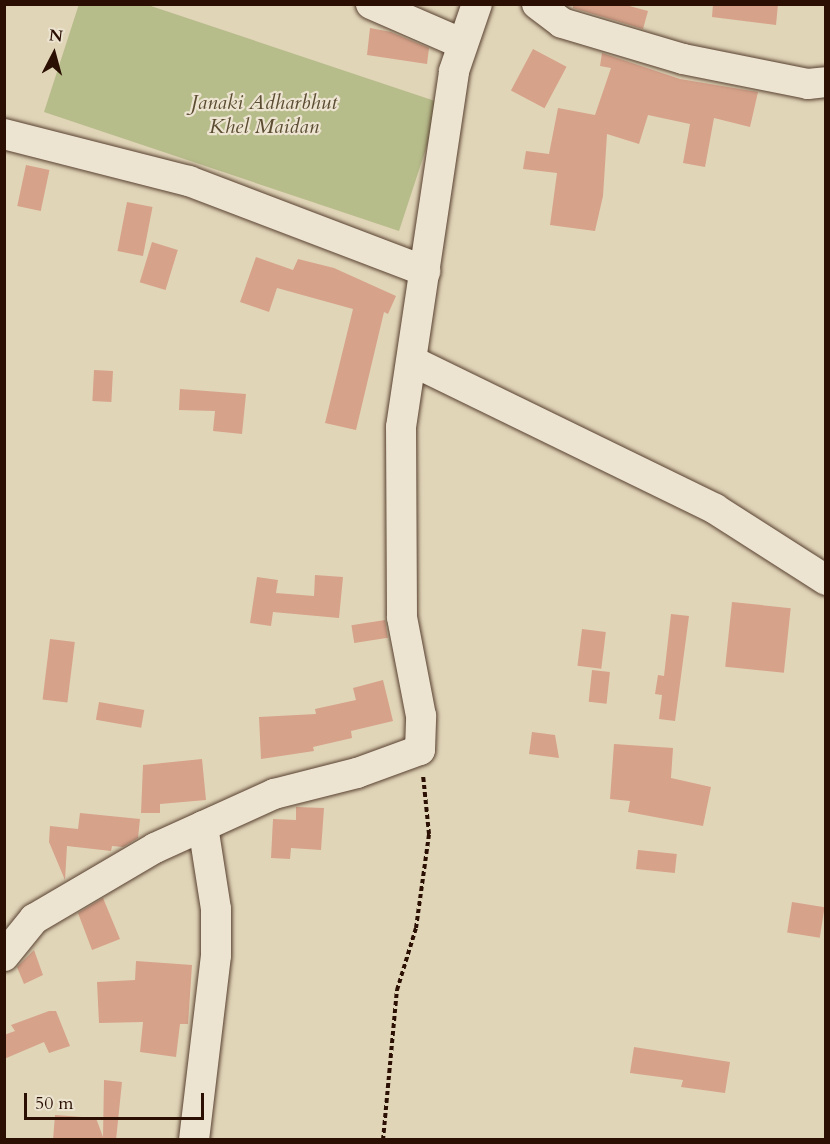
<!DOCTYPE html>
<html>
<head>
<meta charset="utf-8">
<style>
	body { margin:0 }
	#map { position:relative; width:830px; height:1144px; overflow:hidden; background:#e1d5b8; font-family:Cardo,serif }
	div>[style] { position:absolute }
	.green>* { inset:0; background:#b7bc8b }
	.building>* { inset:0; background:#d6a28a; transform-origin:0 0 }
	.path>* { height:4px; margin-top:-2px; transform-origin:0; background:repeating-linear-gradient(90deg,#2a0f02 0 4.5px,transparent 0 7.5px) }
	.roads { filter:drop-shadow(0 0 2px #584030) drop-shadow(0 0 2px #584030) }
	.minor>* { height:30px; margin:-15px; padding:0 15px; transform-origin:15px; border-radius:15px; background:#ece4d1 }
	span { translate:-50% -50%; white-space:nowrap; text-align:center; line-height:1.15; -webkit-text-stroke:4.5px #ece4d1; paint-order:stroke }
	.park-label { font-size:21px; color:#5b4c32; font-style:italic }
	.frame { position:absolute; inset:0; border:6px solid #2a0f02; pointer-events:none }
	.north { position:absolute; left:24px; top:24px; width:60px; height:60px; -webkit-text-stroke:4px #ece4d1; paint-order:stroke; rotate:6deg; font-size:16px; font-weight:700; line-height:24px; text-align:center; color:#2a0f02 }
	.north::after { content:''; display:block; margin:auto; width:21px; height:27px; background:#2a0f02; clip-path:polygon(50% 0,100% 100%,50% 72%,0 100%) }
	.scale { position:absolute; left:24px; top:1093px; width:180px; height:27px; box-sizing:border-box; border:3px solid #2a0f02; border-top:0; padding-left:8px; font-size:18px; line-height:21px; white-space:nowrap; color:#2a0f02; -webkit-text-stroke:4px #ece4d1; paint-order:stroke }
</style>
</head>
<body>
<div id="map">
	<div class="green">
		<i style="clip-path:polygon(79px 4px,148px 5px,441px 103px,399px 231px,44px 112px)"></i>
	</div>
	<div class="building">
		<i style="clip-path:polygon(573px 4px,622px 4px,648px 11px,643px 29px,573px 8px)"></i>
		<i style="clip-path:polygon(713px 4px,778px 4px,776px 25px,712px 17px)"></i>
		<i style="clip-path:polygon(370px 28px,391px 32px,429px 48px,427px 64px,367px 55px)"></i>
		<i style="left:533px;top:49px;width:38px;height:47px;rotate:28deg"></i>
		<i style="clip-path:polygon(602px 53px,680px 79px,758px 92px,750px 127px,714px 118px,705px 167px,683px 163px,690px 124px,648px 115px,639px 144px,607px 134px,603px 196px,595px 231px,550px 225px,557px 173px,523px 169px,526px 151px,549px 154px,558px 108px,595px 115px,611px 68px,600px 66px)"></i>
		<i style="left:26px;top:165px;width:24px;height:42px;rotate:12deg"></i>
		<i style="left:127px;top:202px;width:26px;height:50px;rotate:11deg"></i>
		<i style="left:152px;top:242px;width:27px;height:42px;rotate:17deg"></i>
		<i style="clip-path:polygon(256px 257px,293px 270px,298px 259px,334px 268px,396px 296px,388px 314px,384px 312px,356px 430px,325px 423px,353px 309px,277px 288px,269px 312px,240px 302px)"></i>
		<i style="left:94px;top:370px;width:19px;height:31px;rotate:3deg"></i>
		<i style="clip-path:polygon(180px 389px,246px 394px,242px 434px,213px 431px,215px 411px,179px 410px)"></i>
		<i style="clip-path:polygon(315px 575px,343px 577px,339px 618px,273px 612px,271px 626px,250px 623px,257px 577px,278px 580px,276px 593px,314px 596px)"></i>
		<i style="left:732px;top:602px;width:59px;height:65px;rotate:6deg"></i>
		<i style="clip-path:polygon(671px 614px,689px 616px,675px 721px,659px 719px,662px 695px,655px 694px,658px 675px,664px 676px)"></i>
		<i style="left:385px;top:620px;width:18px;height:34px;rotate:81deg"></i>
		<i style="left:582px;top:629px;width:24px;height:37px;rotate:7deg"></i>
		<i style="left:50px;top:639px;width:25px;height:61px;rotate:7deg"></i>
		<i style="left:592px;top:670px;width:18px;height:32px;rotate:6deg"></i>
		<i style="clip-path:polygon(383px 680px,393px 721px,351px 731px,352px 738px,313px 747px,314px 751px,261px 759px,259px 717px,316px 714px,315px 709px,356px 700px,353px 688px)"></i>
		<i style="left:99px;top:702px;width:46px;height:18px;rotate:10deg"></i>
		<i style="clip-path:polygon(532px 732px,555px 735px,559px 758px,529px 754px)"></i>
		<i style="clip-path:polygon(614px 744px,673px 748px,671px 778px,711px 787px,703px 826px,628px 812px,630px 801px,610px 799px)"></i>
		<i style="clip-path:polygon(202px 759px,206px 800px,160px 804px,160px 813px,141px 813px,143px 765px)"></i>
		<i style="clip-path:polygon(296px 807px,324px 808px,321px 850px,291px 848px,290px 859px,271px 858px,273px 819px,296px 820px)"></i>
		<i style="clip-path:polygon(80px 813px,140px 819px,138px 838px,123px 847px,112px 846px,111px 851px,67px 846px,65px 880px,49px 842px,50px 826px,78px 829px)"></i>
		<i style="left:638px;top:850px;width:39px;height:19px;rotate:6deg"></i>
		<i style="clip-path:polygon(103px 898px,120px 939px,92px 950px,78px 913px)"></i>
		<i style="left:792px;top:902px;width:33px;height:31px;rotate:9deg"></i>
		<i style="clip-path:polygon(34px 950px,43px 975px,24px 984px,17px 967px)"></i>
		<i style="clip-path:polygon(136px 961px,192px 965px,188px 1024px,180px 1024px,176px 1057px,140px 1052px,143px 1022px,99px 1023px,97px 982px,135px 980px)"></i>
		<i style="clip-path:polygon(49px 1011px,56px 1011px,70px 1046px,49px 1053px,44px 1042px,4px 1059px,4px 1035px,15px 1031px,11px 1025px)"></i>
		<i style="clip-path:polygon(634px 1047px,730px 1062px,725px 1093px,681px 1087px,683px 1080px,630px 1073px)"></i>
		<i style="clip-path:polygon(104px 1080px,122px 1082px,116px 1140px,53px 1140px,55px 1115px,96px 1118px,103px 1137px)"></i>
	</div>
	<div class="path">
		<i style="left:383px;top:1140px;width:151px;rotate:-84.7deg"></i>
		<i style="left:397px;top:990px;width:65px;rotate:-73deg"></i>
		<i style="left:416px;top:928px;width:95px;rotate:-82.1deg"></i>
		<i style="left:429px;top:834px;width:59px;rotate:-95.8deg"></i>
	</div>
	<div class="roads">
		<div class="minor">
			<i style="left:371px;top:4px;width:100px;rotate:23.5deg"></i>
			<i style="left:537px;top:4px;width:31px;rotate:37deg"></i>
			<i style="left:562px;top:23px;width:126px;rotate:16.6deg"></i>
			<i style="left:683px;top:59px;width:127px;rotate:11.3deg"></i>
			<i style="left:808px;top:84px;width:18px;rotate:-6deg"></i>
			<i style="left:4px;top:134px;width:191px;rotate:14.3deg"></i>
			<i style="left:189px;top:181px;width:253px;rotate:20.9deg"></i>
			<i style="left:412px;top:361px;width:337px;rotate:26deg"></i>
			<i style="left:715px;top:509px;width:132px;rotate:32.6deg"></i>
			<i style="left:4px;top:956px;width:48px;rotate:-51deg"></i>
			<i style="left:34px;top:919px;width:140px;rotate:-30.4deg"></i>
			<i style="left:155px;top:848px;width:131px;rotate:-24.4deg"></i>
			<i style="left:274px;top:794px;width:86px;rotate:-14.2deg"></i>
			<i style="left:357px;top:773px;width:67px;rotate:-20.1deg"></i>
			<i style="left:420px;top:750px;width:34px;rotate:-88deg"></i>
			<i style="left:421px;top:716px;width:101px;rotate:-100.9deg"></i>
			<i style="left:402px;top:617px;width:190px;rotate:-90.3deg"></i>
			<i style="left:401px;top:427px;width:360px;rotate:-81.5deg"></i>
			<i style="left:454px;top:71px;width:71px;rotate:-71.1deg"></i>
			<i style="left:194px;top:1140px;width:186px;rotate:-83.2deg"></i>
			<i style="left:216px;top:955px;width:46px;rotate:-90deg"></i>
			<i style="left:216px;top:909px;width:84px;rotate:-98.9deg"></i>
		</div>
	</div>
	<div class="park-label">
		<span style="left:264px;top:115px">Janaki Adharbhut<br>Khel Maidan</span>
	</div>
	<div class="frame"></div>
	<div class="north">N</div>
	<div class="scale">50 m</div>
</div>
</body>
</html>
